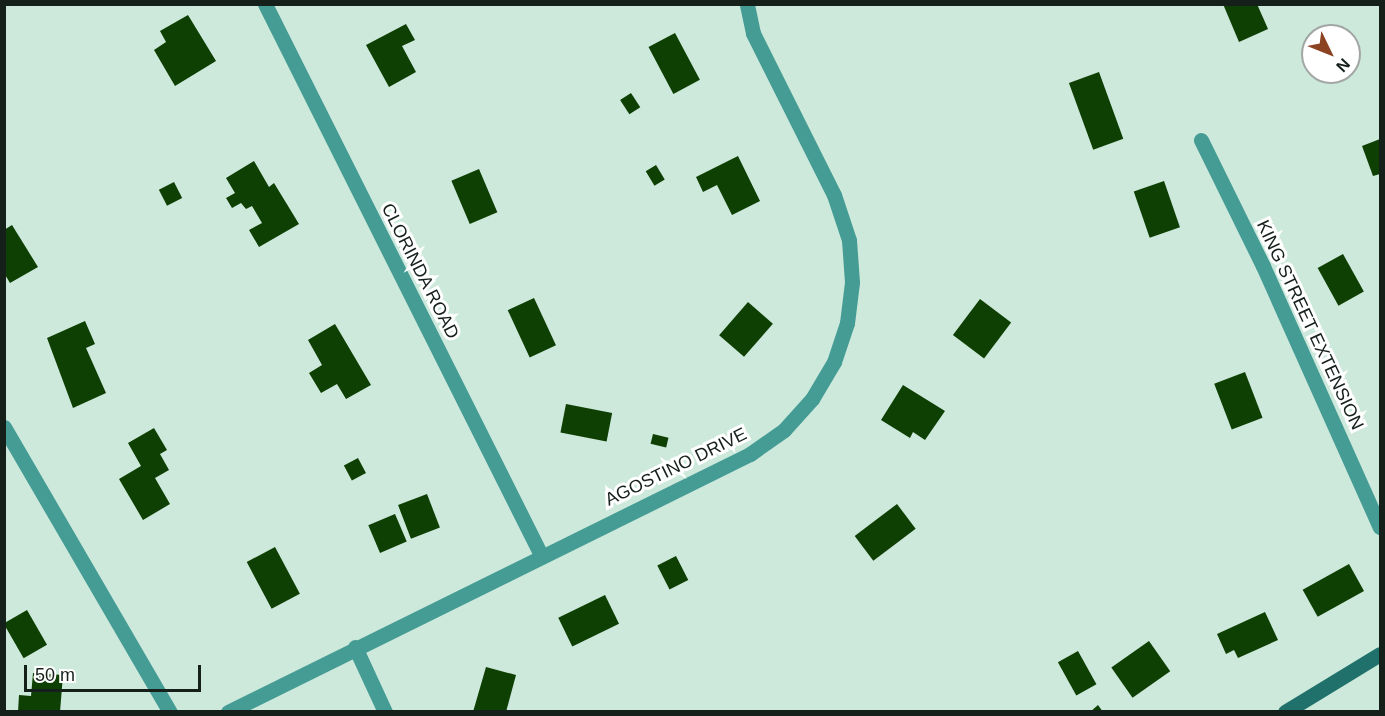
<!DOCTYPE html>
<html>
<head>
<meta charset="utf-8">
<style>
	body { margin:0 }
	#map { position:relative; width:1385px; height:716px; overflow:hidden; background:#cde9db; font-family:Helvetica,sans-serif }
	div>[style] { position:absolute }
	.building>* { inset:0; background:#0e3f03; transform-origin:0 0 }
	.street>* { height:15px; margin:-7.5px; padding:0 7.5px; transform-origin:7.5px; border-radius:7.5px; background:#459c95 }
	.secondary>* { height:15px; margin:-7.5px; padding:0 7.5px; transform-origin:7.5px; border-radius:7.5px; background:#20716b }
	span { translate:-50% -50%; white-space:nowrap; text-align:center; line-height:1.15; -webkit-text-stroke:6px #fff; paint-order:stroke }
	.street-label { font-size:18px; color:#16201b }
	.frame { position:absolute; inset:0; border:6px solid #16201b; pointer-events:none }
	.north { position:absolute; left:1301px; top:24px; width:60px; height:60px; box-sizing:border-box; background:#fff; border:2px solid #a2a6a4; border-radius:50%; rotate:133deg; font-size:16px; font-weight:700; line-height:24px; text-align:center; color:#16201b }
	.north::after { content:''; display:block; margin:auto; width:21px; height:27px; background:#8b4322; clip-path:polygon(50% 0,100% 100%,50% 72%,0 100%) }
	.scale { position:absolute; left:24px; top:665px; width:177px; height:27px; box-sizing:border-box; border:3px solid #16201b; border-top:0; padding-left:8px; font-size:18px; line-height:21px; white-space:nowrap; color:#16201b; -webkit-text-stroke:4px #fff; paint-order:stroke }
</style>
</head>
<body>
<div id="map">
	<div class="building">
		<i style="clip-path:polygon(1223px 4px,1257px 4px,1268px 29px,1239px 42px)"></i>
		<i style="clip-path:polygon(188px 15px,216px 61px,175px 86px,154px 50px,166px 42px,160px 31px)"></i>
		<i style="clip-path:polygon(406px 24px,415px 40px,402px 46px,416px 72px,389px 87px,366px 45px)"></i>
		<i style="left:675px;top:33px;width:53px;height:30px;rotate:62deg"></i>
		<i style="left:1099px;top:72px;width:71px;height:32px;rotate:70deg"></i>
		<i style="left:631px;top:93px;width:17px;height:13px;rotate:57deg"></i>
		<i style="clip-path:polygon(1380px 139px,1380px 174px,1373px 176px,1362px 146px)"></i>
		<i style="clip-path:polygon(738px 156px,760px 201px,732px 215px,717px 185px,703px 192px,696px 177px)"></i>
		<i style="clip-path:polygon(254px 161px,269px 187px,274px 183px,299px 224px,259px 247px,249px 230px,262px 223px,252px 206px,246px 209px,241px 203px,232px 208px,226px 198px,235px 193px,226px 178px)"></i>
		<i style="left:656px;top:165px;width:17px;height:12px;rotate:59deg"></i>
		<i style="left:479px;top:169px;width:47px;height:30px;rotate:67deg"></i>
		<i style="left:1164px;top:181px;width:49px;height:32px;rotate:71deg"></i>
		<i style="left:174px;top:182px;width:18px;height:17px;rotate:63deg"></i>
		<i style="clip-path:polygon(12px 225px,38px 267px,10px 283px,4px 273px,4px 230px)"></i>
		<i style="left:1343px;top:254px;width:43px;height:29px;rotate:61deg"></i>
		<i style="left:534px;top:298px;width:52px;height:29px;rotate:65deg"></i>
		<i style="left:980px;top:299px;width:39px;height:45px;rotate:37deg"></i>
		<i style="left:748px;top:302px;width:33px;height:44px;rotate:41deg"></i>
		<i style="clip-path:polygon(85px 321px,95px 344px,86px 348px,106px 393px,73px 408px,47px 338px)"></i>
		<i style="clip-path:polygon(335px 324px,371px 385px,346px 399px,337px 384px,321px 393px,309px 373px,322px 365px,308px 340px)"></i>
		<i style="left:1245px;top:372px;width:49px;height:33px;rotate:69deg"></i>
		<i style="clip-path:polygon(903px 385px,945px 411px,925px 440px,913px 432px,910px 438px,881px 420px)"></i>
		<i style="left:566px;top:404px;width:47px;height:29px;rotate:11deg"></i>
		<i style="clip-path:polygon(154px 428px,167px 450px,160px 454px,169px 470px,155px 478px,170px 504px,143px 520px,119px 479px,141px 466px,128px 443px)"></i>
		<i style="left:653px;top:434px;width:16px;height:10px;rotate:14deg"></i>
		<i style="left:358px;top:458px;width:17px;height:16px;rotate:62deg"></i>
		<i style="left:427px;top:494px;width:36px;height:31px;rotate:69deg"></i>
		<i style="left:897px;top:504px;width:31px;height:53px;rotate:53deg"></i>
		<i style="left:395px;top:514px;width:30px;height:29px;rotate:67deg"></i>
		<i style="left:275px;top:547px;width:53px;height:32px;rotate:62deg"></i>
		<i style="left:676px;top:556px;width:27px;height:21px;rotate:63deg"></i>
		<i style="left:1349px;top:564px;width:31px;height:53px;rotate:61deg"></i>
		<i style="left:605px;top:595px;width:32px;height:52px;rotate:64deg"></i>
		<i style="left:27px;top:610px;width:40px;height:27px;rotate:60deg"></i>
		<i style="clip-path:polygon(1265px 612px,1278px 640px,1238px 658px,1234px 650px,1226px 654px,1217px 634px)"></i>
		<i style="left:1149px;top:641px;width:37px;height:46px;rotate:55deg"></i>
		<i style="left:1078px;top:651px;width:38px;height:23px;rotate:61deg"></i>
		<i style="clip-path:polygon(486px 667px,516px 675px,506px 712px,473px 712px)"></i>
		<i style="clip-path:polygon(33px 673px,63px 675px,60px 712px,18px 712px,19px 695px,31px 696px)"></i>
		<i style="clip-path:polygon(1098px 705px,1103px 712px,1090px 712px)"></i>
	</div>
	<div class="street">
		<i style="left:265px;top:4px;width:616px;rotate:63.39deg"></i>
		<i style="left:1201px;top:140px;width:140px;rotate:63.8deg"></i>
		<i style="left:1263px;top:266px;width:286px;rotate:65.9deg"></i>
		<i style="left:4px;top:427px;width:330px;rotate:59.8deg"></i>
		<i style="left:355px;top:647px;width:72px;rotate:65.2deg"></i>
		<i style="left:228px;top:712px;width:582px;rotate:-26.3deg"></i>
		<i style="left:750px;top:454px;width:42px;rotate:-35.2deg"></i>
		<i style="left:784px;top:430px;width:42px;rotate:-47.9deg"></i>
		<i style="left:812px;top:399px;width:43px;rotate:-59.3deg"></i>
		<i style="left:834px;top:362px;width:41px;rotate:-71.6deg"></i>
		<i style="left:847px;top:323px;width:41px;rotate:-83deg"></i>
		<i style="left:852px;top:282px;width:42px;rotate:-94.1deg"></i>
		<i style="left:849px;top:240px;width:47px;rotate:-108.4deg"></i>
		<i style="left:834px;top:195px;width:181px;rotate:-116.6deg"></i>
		<i style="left:753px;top:33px;width:30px;rotate:-102deg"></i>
	</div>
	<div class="secondary">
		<i style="left:1285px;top:712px;width:111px;rotate:-31.4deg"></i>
	</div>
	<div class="street-label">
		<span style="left:420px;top:271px;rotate:63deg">CLORINDA ROAD</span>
		<span style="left:1310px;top:325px;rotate:65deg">KING STREET EXTENSION</span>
		<span style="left:676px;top:467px;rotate:-26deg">AGOSTINO DRIVE</span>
	</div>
	<div class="frame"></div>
	<div class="north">N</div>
	<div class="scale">50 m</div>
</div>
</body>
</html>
